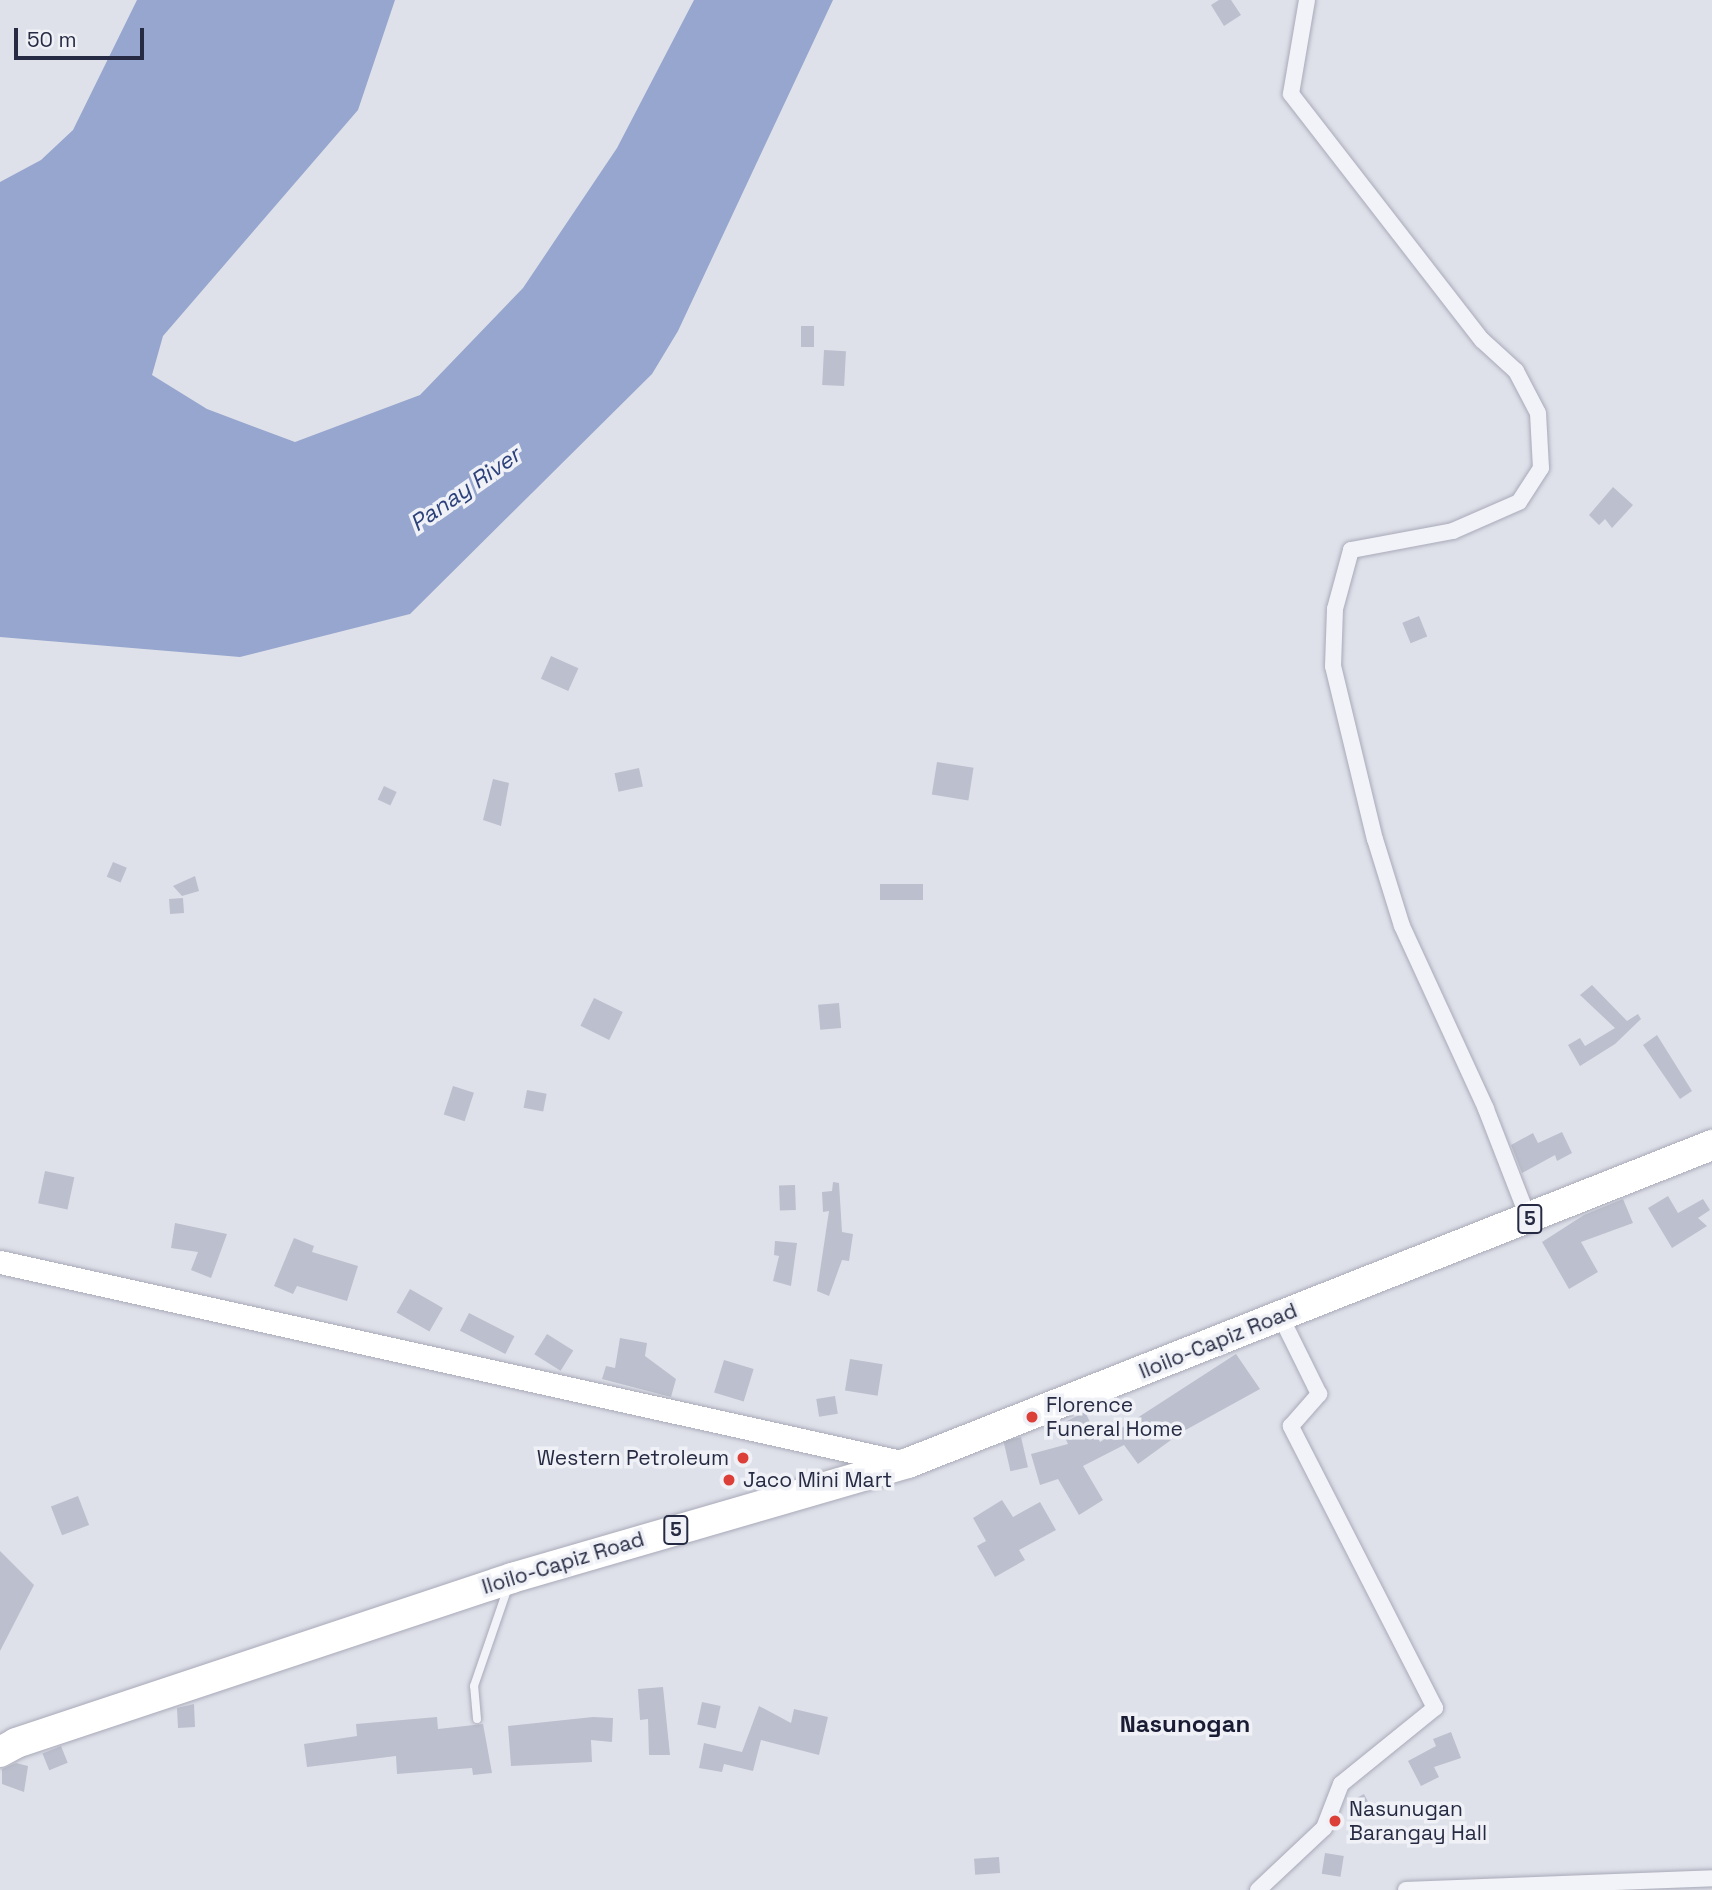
<!DOCTYPE html>
<html>
<head>
<meta charset="utf-8">
<style>
	body { margin:0 }
	#map { position:relative; width:1712px; height:1890px; overflow:hidden; background:#dfe1ea; font-family:"Space Grotesk",sans-serif }
	div>[style] { position:absolute }
	.water>* { inset:0; background:#96a6ce }
	.building>* { inset:0; background:#bcbfcd; transform-origin:0 0 }
	.roads { filter:drop-shadow(0 0 2px #a8aab8) drop-shadow(0 0 2px #a8aab8) }
	.lane>* { height:8px; margin:-4px; padding:0 4px; transform-origin:4px; border-radius:4px; background:#f2f3f8 }
	.street>* { height:16px; margin:-8px; padding:0 8px; transform-origin:8px; border-radius:8px; background:#f2f3f8 }
	.secondary>* { height:23px; margin:-11.5px; padding:0 11.5px; transform-origin:11.5px; border-radius:11.5px; background:#fff }
	.highway>* { height:30px; margin:-15px; padding:0 15px; transform-origin:15px; border-radius:15px; background:#fff }
	.dots>* { width:19px; height:19px; translate:-50% -50%; box-sizing:border-box; border:4px solid #eff1f7; border-radius:50% }
	span { translate:-50% -50%; white-space:nowrap; text-align:center; line-height:1.15; -webkit-text-stroke:7px #eff1f7; paint-order:stroke }
	.shield-label span { padding:2px 5px; background:#eff1f7; border:2px solid; border-radius:5px; -webkit-text-stroke-width:0 }
	.shield-label { font-size:19px; color:#262b43; font-weight:700 }
	.street-label { font-size:21px; color:#262b43 }
	.poi-label { font-size:21px; color:#262b43 }
	.left { translate:0 -50%; text-align:left }
	.right { translate:-100% -50%; text-align:right }
	.water-label { font-size:23px; color:#2c407b; font-style:italic }
	.quarter-label { font-size:24px; color:#191c33; font-weight:700 }
	.scale { position:absolute; left:14px; top:28px; width:130px; height:32px; box-sizing:border-box; border:4px solid #262b43; border-top:0; padding-left:9px; font-size:21px; line-height:24px; white-space:nowrap; color:#262b43; -webkit-text-stroke:5px #eff1f7; paint-order:stroke }
</style>
</head>
<body>
<div id="map">
	<div class="water">
		<i style="clip-path:polygon(137px 0,395px 0,358px 110px,163px 336px,152px 375px,207px 409px,295px 442px,420px 395px,523px 288px,617px 148px,694px 0,833px 0,678px 331px,652px 374px,410px 614px,240px 657px,0 637px,0 182px,41px 160px,73px 130px)"></i>
	</div>
	<div class="building">
		<i style="clip-path:polygon(1219px 0,1231px 0,1241px 15px,1224px 26px,1211px 5px)"></i>
		<i style="left:801px;top:326px;width:13px;height:21px"></i>
		<i style="left:824px;top:350px;width:22px;height:35px;rotate:3deg"></i>
		<i style="clip-path:polygon(1613px 487px,1633px 505px,1612px 528px,1605px 519px,1599px 525px,1589px 515px)"></i>
		<i style="left:1419px;top:616px;width:22px;height:18px;rotate:68deg"></i>
		<i style="left:551px;top:656px;width:30px;height:25px;rotate:24deg"></i>
		<i style="left:937px;top:762px;width:37px;height:33px;rotate:9deg"></i>
		<i style="left:639px;top:768px;width:19px;height:25px;rotate:78deg"></i>
		<i style="clip-path:polygon(493px 779px,509px 783px,501px 826px,483px 820px)"></i>
		<i style="left:384px;top:786px;width:14px;height:15px;rotate:25deg"></i>
		<i style="left:113px;top:862px;width:15px;height:16px;rotate:23deg"></i>
		<i style="clip-path:polygon(195px 876px,199px 891px,182px 896px,173px 886px)"></i>
		<i style="left:880px;top:884px;width:43px;height:16px"></i>
		<i style="left:183px;top:898px;width:15px;height:14px;rotate:86deg"></i>
		<i style="clip-path:polygon(1592px 985px,1627px 1021px,1638px 1014px,1641px 1019px,1615px 1044px,1580px 1066px,1568px 1045px,1580px 1038px,1585px 1046px,1615px 1028px,1580px 995px)"></i>
		<i style="left:594px;top:998px;width:32px;height:31px;rotate:26deg"></i>
		<i style="left:839px;top:1003px;width:25px;height:21px;rotate:85deg"></i>
		<i style="clip-path:polygon(1657px 1035px,1692px 1091px,1680px 1099px,1643px 1045px)"></i>
		<i style="left:453px;top:1086px;width:22px;height:30px;rotate:18deg"></i>
		<i style="left:527px;top:1090px;width:20px;height:18px;rotate:11deg"></i>
		<i style="clip-path:polygon(1562px 1132px,1572px 1153px,1557px 1161px,1555px 1155px,1522px 1173px,1511px 1145px,1533px 1133px,1538px 1143px)"></i>
		<i style="left:45px;top:1171px;width:30px;height:33px;rotate:12deg"></i>
		<i style="clip-path:polygon(833px 1182px,839px 1183px,842px 1232px,853px 1234px,849px 1261px,842px 1260px,829px 1296px,817px 1291px,829px 1211px,823px 1212px,822px 1192px,832px 1191px)"></i>
		<i style="left:795px;top:1185px;width:25px;height:16px;rotate:88deg"></i>
		<i style="clip-path:polygon(1668px 1196px,1678px 1213px,1703px 1199px,1710px 1210px,1698px 1218px,1707px 1226px,1672px 1248px,1648px 1208px)"></i>
		<i style="clip-path:polygon(1623px 1199px,1633px 1223px,1581px 1242px,1598px 1272px,1569px 1289px,1542px 1242px,1584px 1215px)"></i>
		<i style="clip-path:polygon(175px 1223px,227px 1234px,211px 1278px,191px 1270px,198px 1252px,171px 1248px)"></i>
		<i style="clip-path:polygon(294px 1238px,314px 1246px,312px 1252px,358px 1266px,347px 1301px,297px 1286px,293px 1294px,274px 1286px)"></i>
		<i style="clip-path:polygon(775px 1241px,797px 1243px,791px 1286px,773px 1281px,779px 1256px,774px 1255px)"></i>
		<i style="left:410px;top:1289px;width:38px;height:27px;rotate:30deg"></i>
		<i style="left:469px;top:1313px;width:51px;height:20px;rotate:27deg"></i>
		<i style="left:547px;top:1334px;width:31px;height:24px;rotate:32deg"></i>
		<i style="clip-path:polygon(620px 1338px,647px 1343px,645px 1356px,676px 1379px,671px 1397px,602px 1379px,606px 1366px,615px 1368px)"></i>
		<i style="clip-path:polygon(1236px 1354px,1260px 1389px,1182px 1432px,1138px 1464px,1124px 1445px,1083px 1466px,1103px 1500px,1079px 1515px,1058px 1479px,1040px 1485px,1031px 1454px,1068px 1444px,1059px 1425px,1085px 1412px,1100px 1442px)"></i>
		<i style="left:850px;top:1359px;width:33px;height:32px;rotate:9deg"></i>
		<i style="left:724px;top:1360px;width:31px;height:34px;rotate:17deg"></i>
		<i style="left:835px;top:1396px;width:18px;height:19px;rotate:81deg"></i>
		<i style="left:1021px;top:1437px;width:31px;height:18px;rotate:77deg"></i>
		<i style="left:78px;top:1496px;width:31px;height:29px;rotate:69deg"></i>
		<i style="clip-path:polygon(1002px 1500px,1013px 1517px,1040px 1502px,1056px 1530px,1019px 1550px,1025px 1560px,995px 1577px,977px 1546px,986px 1541px,973px 1518px)"></i>
		<i style="clip-path:polygon(0 1551px,34px 1585px,0 1651px)"></i>
		<i style="clip-path:polygon(663px 1687px,670px 1755px,649px 1755px,648px 1719px,640px 1720px,638px 1689px)"></i>
		<i style="left:702px;top:1702px;width:19px;height:23px;rotate:12deg"></i>
		<i style="clip-path:polygon(194px 1704px,195px 1727px,178px 1728px,177px 1708px)"></i>
		<i style="clip-path:polygon(759px 1706px,791px 1723px,794px 1709px,828px 1717px,819px 1755px,761px 1740px,753px 1771px,724px 1764px,722px 1772px,699px 1768px,704px 1743px,742px 1752px)"></i>
		<i style="clip-path:polygon(437px 1717px,438px 1729px,483px 1724px,492px 1773px,473px 1775px,472px 1768px,397px 1774px,396px 1756px,307px 1767px,304px 1744px,357px 1736px,356px 1724px)"></i>
		<i style="clip-path:polygon(593px 1717px,613px 1718px,612px 1742px,591px 1740px,592px 1762px,511px 1766px,508px 1726px)"></i>
		<i style="clip-path:polygon(1451px 1732px,1461px 1758px,1434px 1767px,1439px 1777px,1421px 1786px,1408px 1761px,1436px 1746px,1433px 1739px)"></i>
		<i style="left:61px;top:1746px;width:18px;height:20px;rotate:68deg"></i>
		<i style="clip-path:polygon(16px 1763px,28px 1766px,24px 1792px,2px 1784px,2px 1769px)"></i>
		<i style="left:1364px;top:1794px;width:15px;height:18px;rotate:62deg"></i>
		<i style="left:1405px;top:1801px;width:13px;height:14px;rotate:63deg"></i>
		<i style="left:1325px;top:1853px;width:19px;height:21px;rotate:9deg"></i>
		<i style="left:999px;top:1857px;width:16px;height:25px;rotate:86deg"></i>
	</div>
	<div class="roads">
		<div class="lane">
			<i style="left:477px;top:1719px;width:33px;rotate:-95deg"></i>
			<i style="left:474px;top:1686px;width:105px;rotate:-71deg"></i>
		</div>
		<div class="street">
			<i style="left:1307px;top:0;width:95px;rotate:99.7deg"></i>
			<i style="left:1291px;top:94px;width:311px;rotate:52.2deg"></i>
			<i style="left:1482px;top:340px;width:46px;rotate:42.4deg"></i>
			<i style="left:1516px;top:371px;width:47px;rotate:62.4deg"></i>
			<i style="left:1538px;top:413px;width:55px;rotate:86.9deg"></i>
			<i style="left:1541px;top:468px;width:40px;rotate:122.9deg"></i>
			<i style="left:1519px;top:502px;width:72px;rotate:156.3deg"></i>
			<i style="left:1453px;top:531px;width:104px;rotate:169.4deg"></i>
			<i style="left:1351px;top:550px;width:61px;rotate:105.2deg"></i>
			<i style="left:1335px;top:609px;width:57px;rotate:92deg"></i>
			<i style="left:1333px;top:666px;width:178px;rotate:76.4deg"></i>
			<i style="left:1375px;top:839px;width:91px;rotate:72.8deg"></i>
			<i style="left:1402px;top:926px;width:201px;rotate:65.3deg"></i>
			<i style="left:1486px;top:1109px;width:119px;rotate:68.8deg"></i>
			<i style="left:1258px;top:1890px;width:91px;rotate:-43.2deg"></i>
			<i style="left:1324px;top:1828px;width:47px;rotate:-68.9deg"></i>
			<i style="left:1341px;top:1784px;width:121px;rotate:-39deg"></i>
			<i style="left:1435px;top:1708px;width:317px;rotate:-117.1deg"></i>
			<i style="left:1291px;top:1426px;width:43px;rotate:-48.8deg"></i>
			<i style="left:1319px;top:1394px;width:86px;rotate:-116.3deg"></i>
			<i style="left:1406px;top:1890px;width:306px;rotate:-2.2deg"></i>
		</div>
		<div class="secondary">
			<i style="left:0;top:1262px;width:927px;rotate:12.52deg"></i>
		</div>
		<div class="highway">
			<i style="left:0;top:1752px;width:18px;rotate:-29deg"></i>
			<i style="left:16px;top:1743px;width:523px;rotate:-18.4deg"></i>
			<i style="left:512px;top:1578px;width:412px;rotate:-16.2deg"></i>
			<i style="left:908px;top:1463px;width:865px;rotate:-21.58deg"></i>
		</div>
	</div>
	<div class="dots">
		<i style="left:1032px;top:1417px;background:#dc3f37"></i>
		<i style="left:743px;top:1458px;background:#dc3f37"></i>
		<i style="left:729px;top:1480px;background:#dc3f37"></i>
		<i style="left:1335px;top:1821px;background:#dc3f37"></i>
	</div>
	<div class="shield-label">
		<span style="left:1530px;top:1219px">5</span>
		<span style="left:676px;top:1530px">5</span>
	</div>
	<div class="street-label">
		<span style="left:1218px;top:1341px;rotate:-22deg">Iloilo-Capiz Road</span>
		<span style="left:563px;top:1563px;rotate:-17deg">Iloilo-Capiz Road</span>
	</div>
	<div class="poi-label">
		<span class="left" style="left:1046px;top:1417px">Florence<br>Funeral Home</span>
		<span class="right" style="left:729px;top:1458px">Western Petroleum</span>
		<span class="left" style="left:743px;top:1480px">Jaco Mini Mart</span>
		<span class="left" style="left:1349px;top:1821px">Nasunugan<br>Barangay Hall</span>
	</div>
	<div class="water-label">
		<span style="left:465px;top:489px;rotate:-35deg">Panay River</span>
	</div>
	<div class="quarter-label">
		<span style="left:1185px;top:1724px">Nasunogan</span>
	</div>
	<div class="scale">50 m</div>
</div>
</body>
</html>
